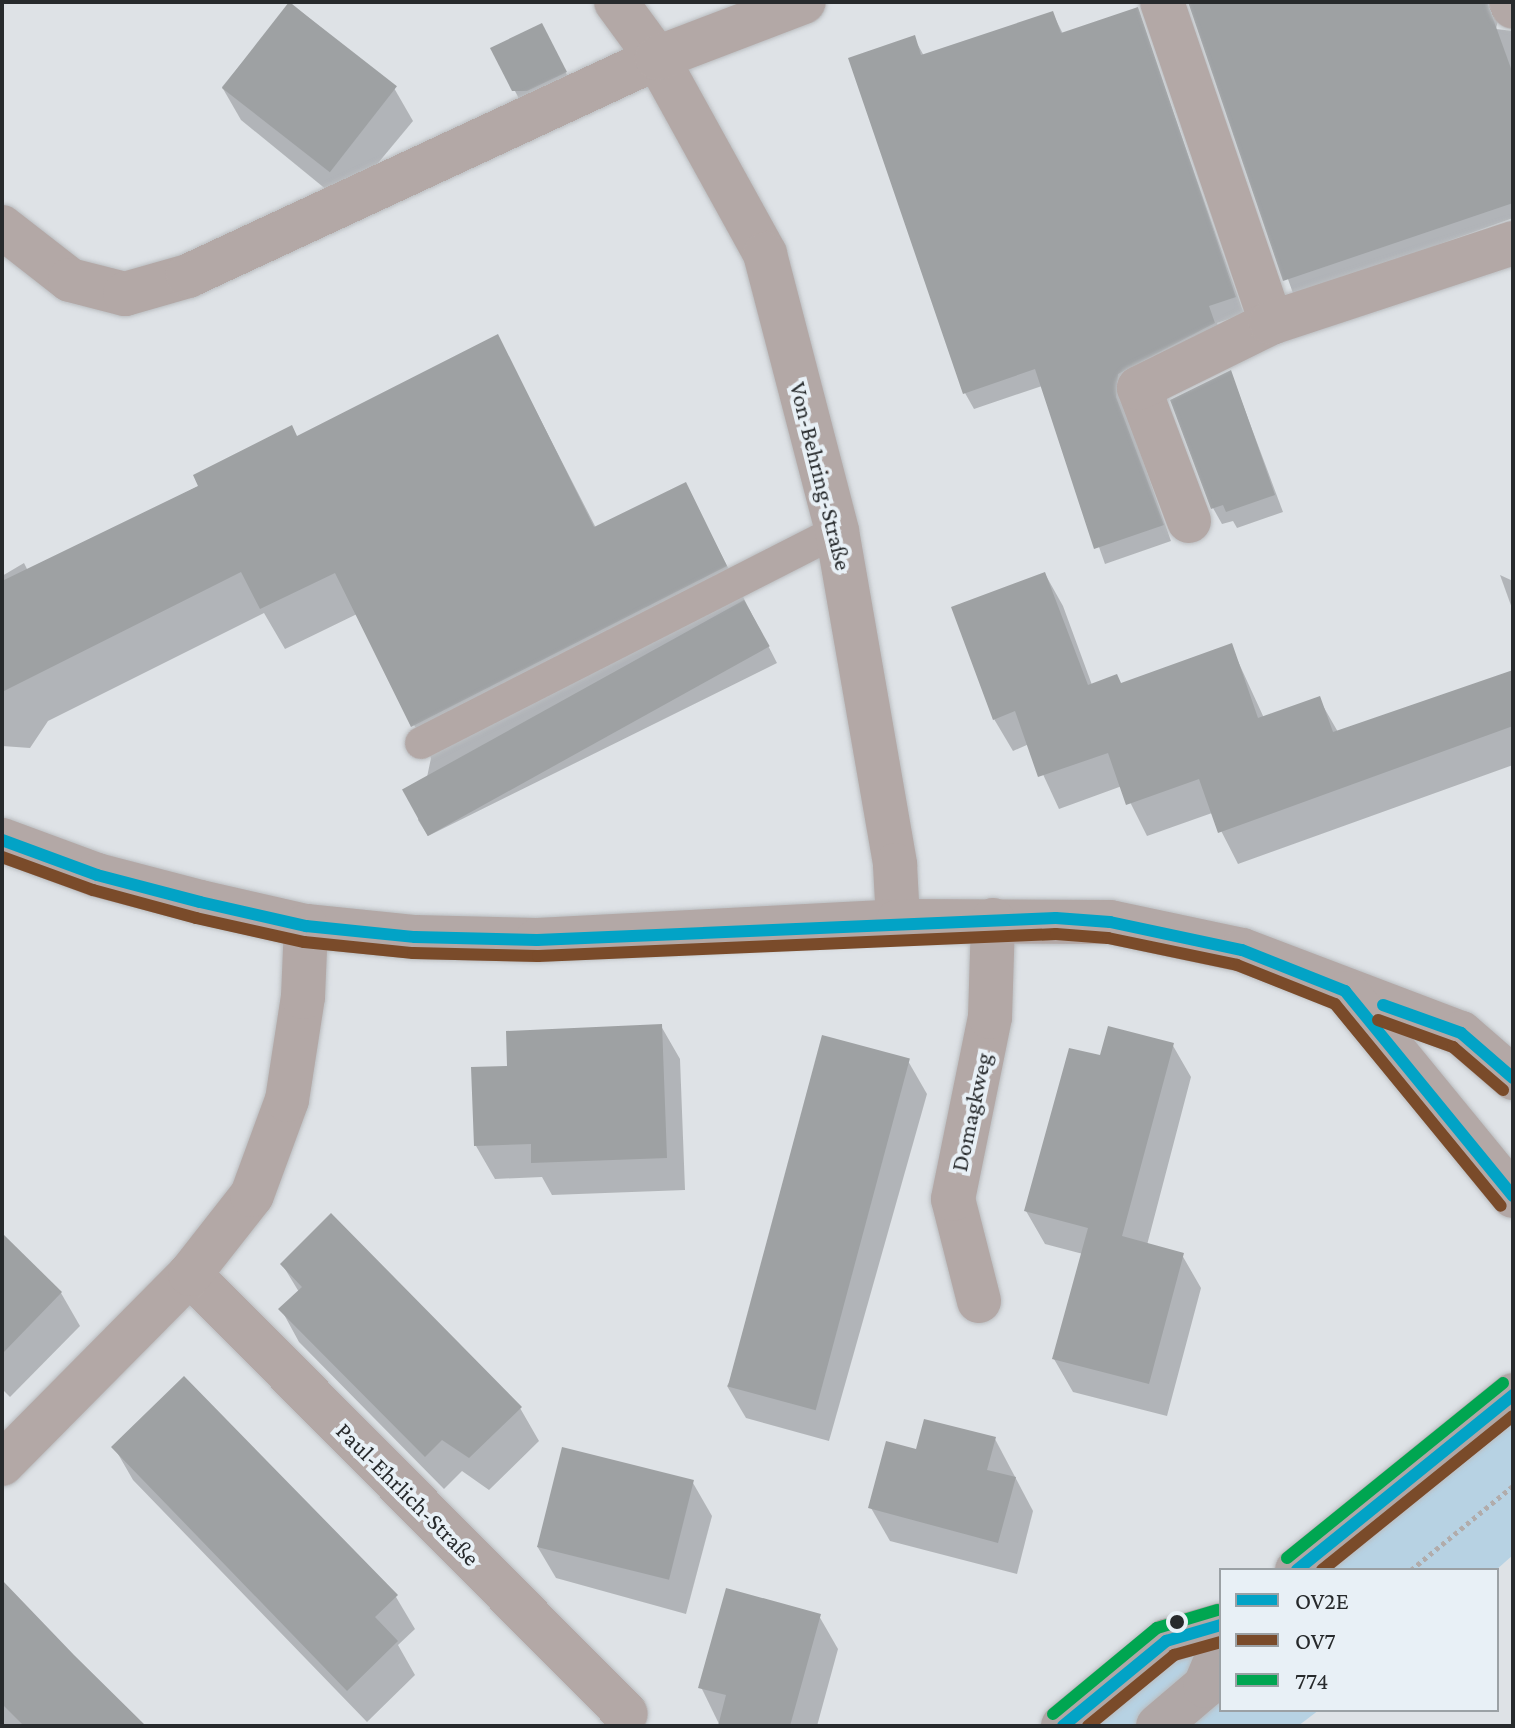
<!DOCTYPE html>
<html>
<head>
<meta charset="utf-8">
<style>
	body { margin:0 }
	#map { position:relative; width:1515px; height:1728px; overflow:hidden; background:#dee2e6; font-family:"Crimson Pro",serif }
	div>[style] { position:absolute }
	.green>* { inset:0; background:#b7d2e3 }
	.shadow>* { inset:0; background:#0003 }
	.building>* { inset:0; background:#9ea1a3; transform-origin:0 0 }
	.path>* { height:5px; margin-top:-2.5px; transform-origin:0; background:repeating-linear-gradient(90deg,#b1acab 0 4px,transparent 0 8px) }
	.roads { filter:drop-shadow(0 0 2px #babdc0) drop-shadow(0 0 2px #babdc0) }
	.service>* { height:32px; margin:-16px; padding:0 16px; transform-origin:16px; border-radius:16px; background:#b3a8a6 }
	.minor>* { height:44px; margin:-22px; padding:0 22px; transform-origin:22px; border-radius:22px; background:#b3a8a6 }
	.secondary>* { height:44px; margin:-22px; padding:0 22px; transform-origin:22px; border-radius:22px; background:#b0a7a6 }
	.bus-1>* { height:12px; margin:-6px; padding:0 6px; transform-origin:6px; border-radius:6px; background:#02a3c6 }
	.bus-2>* { height:12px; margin:-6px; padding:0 6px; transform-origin:6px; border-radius:6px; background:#7a4b2a }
	.bus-3>* { height:12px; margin:-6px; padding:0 6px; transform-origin:6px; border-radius:6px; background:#00a651 }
	.dots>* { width:22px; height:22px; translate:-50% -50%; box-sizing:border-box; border:4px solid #e8f0f6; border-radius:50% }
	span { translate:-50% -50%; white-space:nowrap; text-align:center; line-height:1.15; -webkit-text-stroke:8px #e8f0f6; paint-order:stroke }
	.street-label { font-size:24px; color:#272a2c }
	.frame { position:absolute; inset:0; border:4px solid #272a2c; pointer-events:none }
	.legend { position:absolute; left:1219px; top:1568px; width:280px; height:144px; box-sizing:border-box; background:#e8f0f6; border:2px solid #9ba1a5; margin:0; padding:10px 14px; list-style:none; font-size:24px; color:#272a2c }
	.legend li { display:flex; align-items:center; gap:16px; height:40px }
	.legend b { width:40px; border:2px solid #9ba1a5 }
</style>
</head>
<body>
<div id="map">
	<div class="green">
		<i style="clip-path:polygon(1513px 1409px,1513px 1555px,1496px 1570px,1303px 1570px)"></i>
		<i style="clip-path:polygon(1221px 1633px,1221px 1710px,1319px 1710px,1298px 1726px,1081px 1726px,1168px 1656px)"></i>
	</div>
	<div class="shadow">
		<i style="clip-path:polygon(1189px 2px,1502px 2px,1496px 29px,1513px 31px,1513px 218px,1294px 296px)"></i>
		<i style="clip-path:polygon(291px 3px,394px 88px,413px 121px,344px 204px,241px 120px,222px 87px)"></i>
		<i style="clip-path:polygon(1137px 9px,1244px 314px,1217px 323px,1223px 339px,1122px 401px,1171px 541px,1105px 564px,1042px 386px,974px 409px,965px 393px,914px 38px,924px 56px,1053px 14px,1063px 34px)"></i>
		<i style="clip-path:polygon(550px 41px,574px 89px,526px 112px,493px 49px)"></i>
		<i style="clip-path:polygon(498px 337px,596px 528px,685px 484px,777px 663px,428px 836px,418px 820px,431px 758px,357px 614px,285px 649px,264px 613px,48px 721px,30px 748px,2px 746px,2px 576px,24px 563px,28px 571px)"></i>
		<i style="clip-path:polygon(1231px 373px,1283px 512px,1237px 528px,1233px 521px,1222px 524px,1213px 508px)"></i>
		<i style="clip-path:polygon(1045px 574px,1063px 606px,1092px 685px,1121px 685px,1231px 646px,1264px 718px,1319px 699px,1338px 732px,1513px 672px,1513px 765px,1238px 864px,1212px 813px,1147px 836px,1122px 786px,1059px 809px,1029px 744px,1013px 751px,994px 719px)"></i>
		<i style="clip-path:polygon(1500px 575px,1513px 581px,1513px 611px)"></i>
		<i style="clip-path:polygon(661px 1026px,680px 1059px,685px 1190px,552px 1195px,542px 1177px,495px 1179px,476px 1146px,509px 1068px)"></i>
		<i style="clip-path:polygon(1172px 1044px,1191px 1077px,1147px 1245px,1182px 1255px,1201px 1288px,1167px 1416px,1073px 1392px,1054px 1359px,1083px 1254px,1045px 1244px,1026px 1211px,1101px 1057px)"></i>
		<i style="clip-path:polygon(908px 1061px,927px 1094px,829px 1441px,746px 1418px,727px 1386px)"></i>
		<i style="clip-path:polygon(2px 1237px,61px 1293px,80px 1326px,10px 1397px,2px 1389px)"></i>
		<i style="clip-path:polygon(282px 1264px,520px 1408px,539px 1441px,489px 1490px,462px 1471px,444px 1489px,299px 1342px,281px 1309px,299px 1292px)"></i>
		<i style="clip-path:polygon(995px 1439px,1033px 1511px,1017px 1574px,890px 1541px,871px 1508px,917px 1451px)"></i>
		<i style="clip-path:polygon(114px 1447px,396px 1597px,415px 1629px,398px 1645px,415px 1675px,367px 1722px,133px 1480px)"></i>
		<i style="clip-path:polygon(693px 1483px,712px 1516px,686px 1614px,556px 1578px,537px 1546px)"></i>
		<i style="clip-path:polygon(2px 1585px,142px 1726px,2px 1726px)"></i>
		<i style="clip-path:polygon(819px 1616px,838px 1649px,817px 1726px,720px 1726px,701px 1687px)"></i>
	</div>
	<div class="building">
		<i style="left:289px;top:2px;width:137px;height:109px;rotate:38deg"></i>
		<i style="clip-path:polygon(1188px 2px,1487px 2px,1513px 74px,1513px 203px,1283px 281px)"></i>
		<i style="clip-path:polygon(1138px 7px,1236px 297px,1209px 306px,1215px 323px,1118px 374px,1116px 397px,1164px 525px,1094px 549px,1035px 369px,963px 394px,848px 58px,915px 35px,921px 55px,1053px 11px,1061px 33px)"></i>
		<i style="clip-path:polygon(542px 23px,567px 72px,527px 91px,512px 91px,490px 48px)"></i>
		<i style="clip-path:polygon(498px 334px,594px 527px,686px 482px,727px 566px,411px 727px,335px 573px,260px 609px,241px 572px,2px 692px,2px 581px,198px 486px,193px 475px,292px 425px,297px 436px)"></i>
		<i style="clip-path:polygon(1231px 370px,1275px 495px,1226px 512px,1223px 505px,1211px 509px,1170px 400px)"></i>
		<i style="clip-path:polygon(1045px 572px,1088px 685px,1117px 674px,1121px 683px,1232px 643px,1258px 718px,1320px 696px,1333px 732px,1513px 670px,1513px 726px,1218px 833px,1199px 779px,1126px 805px,1108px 753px,1038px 777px,1015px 711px,993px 720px,951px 607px)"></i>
		<i style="left:744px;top:600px;width:53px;height:391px;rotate:61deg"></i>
		<i style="clip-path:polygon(662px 1024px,667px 1158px,531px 1163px,531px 1144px,474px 1146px,471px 1067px,507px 1066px,506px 1031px)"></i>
		<i style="clip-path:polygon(1108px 1026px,1174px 1043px,1122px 1236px,1184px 1253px,1149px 1384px,1052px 1359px,1088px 1228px,1024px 1211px,1069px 1048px,1100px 1055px)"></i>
		<i style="left:822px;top:1035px;width:91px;height:364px;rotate:15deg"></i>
		<i style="clip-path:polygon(331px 1213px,522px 1407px,469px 1458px,442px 1440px,425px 1457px,278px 1309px,302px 1287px,280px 1264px)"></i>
		<i style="clip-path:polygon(2px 1233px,62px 1292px,2px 1354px)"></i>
		<i style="clip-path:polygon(184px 1376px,398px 1595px,375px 1617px,398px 1641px,347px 1691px,111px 1447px)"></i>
		<i style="clip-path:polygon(924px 1419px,996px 1437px,987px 1470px,1016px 1477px,998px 1543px,868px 1508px,886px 1441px,916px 1449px)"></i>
		<i style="left:562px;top:1447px;width:136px;height:103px;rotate:14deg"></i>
		<i style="clip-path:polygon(2px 1580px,74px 1655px,146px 1726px,24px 1726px,2px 1704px)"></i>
		<i style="clip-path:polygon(726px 1588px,821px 1614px,790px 1726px,718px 1726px,726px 1695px,698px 1688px)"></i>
	</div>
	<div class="path">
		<i style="left:1411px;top:1570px;width:132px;rotate:-39.5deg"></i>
	</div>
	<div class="roads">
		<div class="service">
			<i style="left:421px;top:743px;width:467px;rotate:-27deg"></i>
		</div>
		<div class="minor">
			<i style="left:616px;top:2px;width:69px;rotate:53.8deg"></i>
			<i style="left:657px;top:58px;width:224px;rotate:61.1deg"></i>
			<i style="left:765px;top:254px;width:286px;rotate:75.4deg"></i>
			<i style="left:837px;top:531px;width:339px;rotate:80.1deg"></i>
			<i style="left:895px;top:865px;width:56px;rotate:86.9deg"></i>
			<i style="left:1162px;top:2px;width:339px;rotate:71.2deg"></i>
			<i style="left:1511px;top:2px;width:5px;rotate:68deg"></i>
			<i style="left:2px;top:227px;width:86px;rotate:37.9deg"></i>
			<i style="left:70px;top:280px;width:57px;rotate:14.3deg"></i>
			<i style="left:125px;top:294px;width:66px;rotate:-15.9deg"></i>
			<i style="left:188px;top:276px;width:517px;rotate:-24.93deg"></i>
			<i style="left:657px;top:58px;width:157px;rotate:-20.9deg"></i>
			<i style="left:1189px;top:521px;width:142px;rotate:-110.6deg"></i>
			<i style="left:1139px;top:388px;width:147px;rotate:-26.2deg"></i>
			<i style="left:1271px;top:323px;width:255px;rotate:-18.3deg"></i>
			<i style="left:2px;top:840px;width:101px;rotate:20.2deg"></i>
			<i style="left:97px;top:875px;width:106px;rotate:14.7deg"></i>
			<i style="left:200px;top:902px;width:109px;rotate:12.8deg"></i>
			<i style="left:306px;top:926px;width:110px;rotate:5.8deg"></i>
			<i style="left:415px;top:937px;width:122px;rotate:1.4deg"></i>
			<i style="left:537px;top:940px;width:361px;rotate:-3deg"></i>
			<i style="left:898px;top:921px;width:212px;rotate:0.3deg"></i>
			<i style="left:1110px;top:922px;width:135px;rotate:12deg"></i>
			<i style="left:1242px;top:950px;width:234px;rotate:20.8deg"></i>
			<i style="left:1461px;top:1033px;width:69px;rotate:40.9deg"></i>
			<i style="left:1347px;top:993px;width:262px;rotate:50.7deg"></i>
			<i style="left:190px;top:1274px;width:619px;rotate:45.26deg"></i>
			<i style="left:979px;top:1301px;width:105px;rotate:-104.3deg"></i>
			<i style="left:953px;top:1199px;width:186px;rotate:-78.5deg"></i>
			<i style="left:990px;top:1017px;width:97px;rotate:-88.2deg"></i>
			<i style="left:2px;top:1464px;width:267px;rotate:-45.3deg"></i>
			<i style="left:190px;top:1274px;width:100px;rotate:-51.9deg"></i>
			<i style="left:252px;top:1195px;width:101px;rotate:-69.8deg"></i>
			<i style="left:287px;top:1100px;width:104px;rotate:-81.2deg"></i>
			<i style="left:303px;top:997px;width:71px;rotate:-87.6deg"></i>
		</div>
		<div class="secondary">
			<i style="left:1297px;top:1570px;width:278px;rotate:-39deg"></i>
			<i style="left:1063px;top:1726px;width:134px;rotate:-39.5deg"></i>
			<i style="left:1166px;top:1641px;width:57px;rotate:-16.2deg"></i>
			<i style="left:1158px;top:1726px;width:62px;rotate:-40.4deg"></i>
			<i style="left:1205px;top:1686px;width:41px;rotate:-67.2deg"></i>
		</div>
	</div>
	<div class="bus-1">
		<i style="left:2px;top:840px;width:101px;rotate:20.2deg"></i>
		<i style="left:97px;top:875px;width:106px;rotate:14.7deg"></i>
		<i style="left:200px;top:902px;width:109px;rotate:12.8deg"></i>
		<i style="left:306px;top:926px;width:110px;rotate:5.8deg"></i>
		<i style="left:415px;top:937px;width:122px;rotate:1.4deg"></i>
		<i style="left:537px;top:940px;width:519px;rotate:-2.43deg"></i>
		<i style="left:1056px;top:918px;width:54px;rotate:4.2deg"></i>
		<i style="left:1110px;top:922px;width:135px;rotate:12deg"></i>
		<i style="left:1242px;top:950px;width:111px;rotate:21.7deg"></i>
		<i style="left:1345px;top:991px;width:265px;rotate:50.7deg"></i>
		<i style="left:1383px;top:1005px;width:83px;rotate:19.7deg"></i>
		<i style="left:1461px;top:1033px;width:69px;rotate:40.9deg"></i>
		<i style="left:1297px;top:1570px;width:278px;rotate:-39deg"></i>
		<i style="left:1063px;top:1726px;width:134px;rotate:-39.5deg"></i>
		<i style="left:1166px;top:1641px;width:57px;rotate:-16.2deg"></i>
	</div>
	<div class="bus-2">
		<i style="left:2px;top:857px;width:97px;rotate:19.9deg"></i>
		<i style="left:93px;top:890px;width:107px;rotate:15.2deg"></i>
		<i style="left:196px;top:918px;width:111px;rotate:12.5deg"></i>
		<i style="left:304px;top:942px;width:110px;rotate:5.8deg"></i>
		<i style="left:413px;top:953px;width:125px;rotate:1.4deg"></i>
		<i style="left:538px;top:956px;width:518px;rotate:-2.43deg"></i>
		<i style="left:1056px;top:934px;width:52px;rotate:4.4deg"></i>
		<i style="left:1108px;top:938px;width:132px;rotate:11.8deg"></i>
		<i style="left:1237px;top:965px;width:105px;rotate:21.7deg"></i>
		<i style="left:1335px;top:1004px;width:261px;rotate:50.6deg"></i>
		<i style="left:1378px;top:1020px;width:80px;rotate:19.8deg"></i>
		<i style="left:1453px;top:1047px;width:66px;rotate:40.7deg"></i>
		<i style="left:1322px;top:1570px;width:245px;rotate:-38.9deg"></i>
		<i style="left:1088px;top:1726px;width:112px;rotate:-39.5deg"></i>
		<i style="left:1174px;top:1655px;width:49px;rotate:-15.5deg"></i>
	</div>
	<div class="bus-3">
		<i style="left:1287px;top:1558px;width:278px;rotate:-39deg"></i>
		<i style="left:1053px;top:1714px;width:135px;rotate:-39.6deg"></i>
		<i style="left:1157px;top:1628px;width:63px;rotate:-16.7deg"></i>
	</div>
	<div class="dots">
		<i style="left:1177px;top:1622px;background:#272a2c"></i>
	</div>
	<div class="street-label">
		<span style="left:821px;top:476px;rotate:76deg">Von-Behring-Straße</span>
		<span style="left:971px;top:1112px;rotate:-78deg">Domagkweg</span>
		<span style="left:408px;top:1494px;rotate:45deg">Paul-Ehrlich-Straße</span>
	</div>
	<div class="frame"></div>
	<ul class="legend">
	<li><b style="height:10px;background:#02a3c6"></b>OV2E</li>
	<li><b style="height:10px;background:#7a4b2a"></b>OV7</li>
	<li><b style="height:10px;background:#00a651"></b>774</li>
	</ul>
</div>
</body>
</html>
